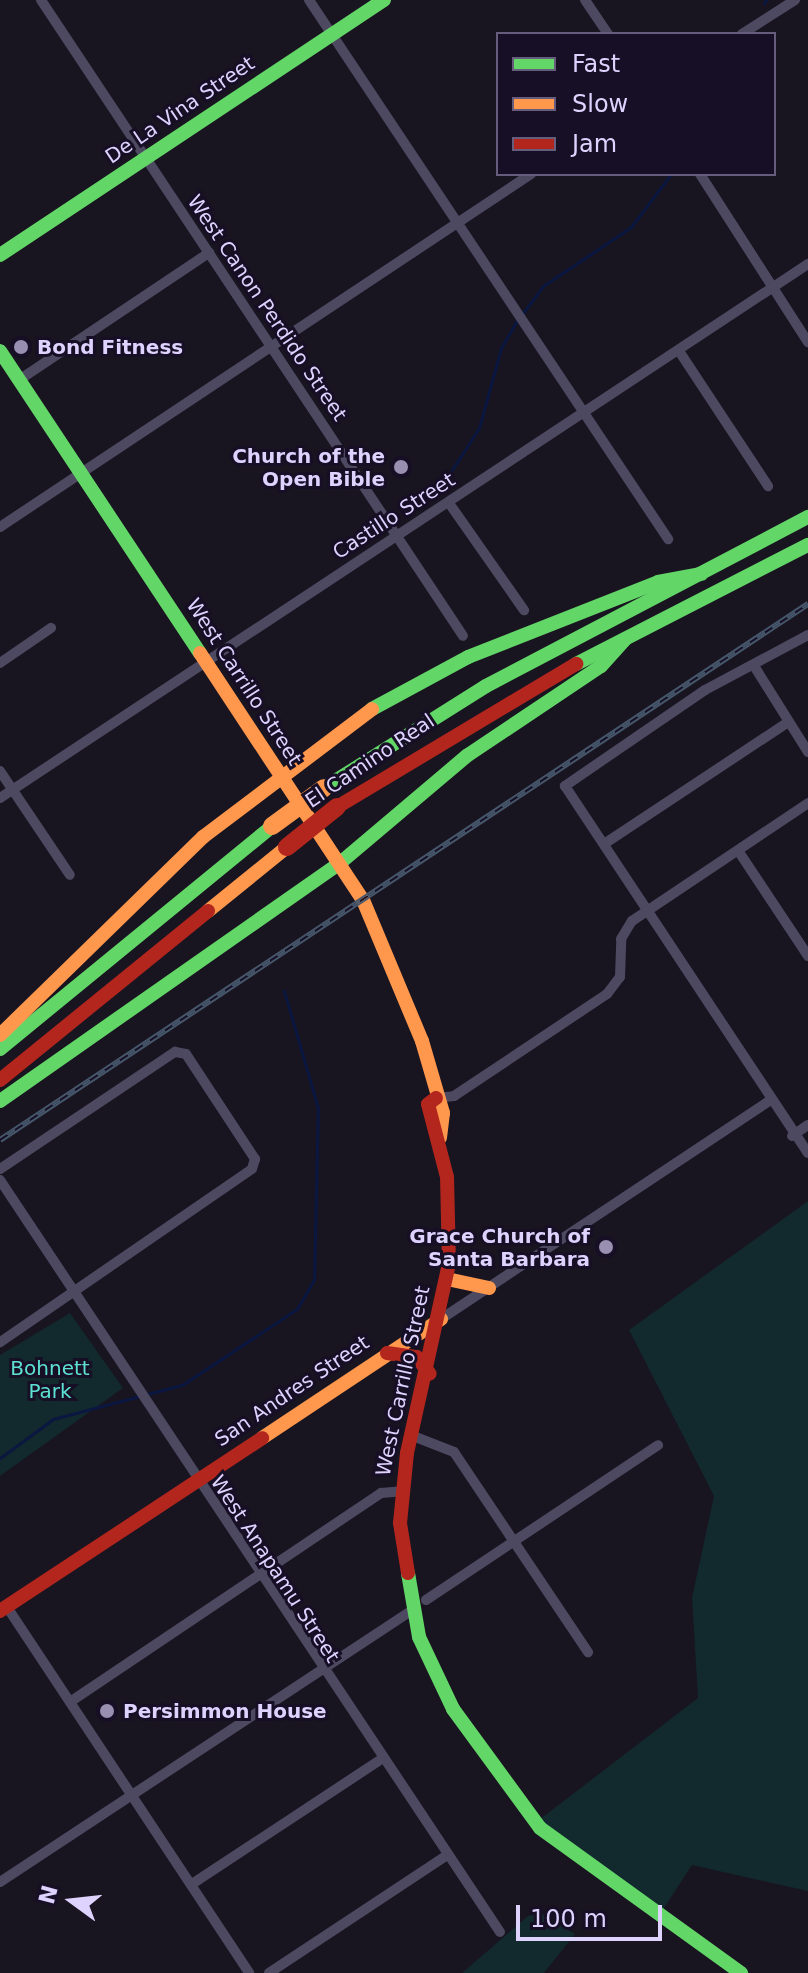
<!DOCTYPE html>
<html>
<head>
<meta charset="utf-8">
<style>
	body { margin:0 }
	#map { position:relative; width:808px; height:1973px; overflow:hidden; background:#181420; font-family:"DejaVu Sans",sans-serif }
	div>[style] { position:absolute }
	.green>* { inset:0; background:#12292d }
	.stream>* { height:3px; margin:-1.5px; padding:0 1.5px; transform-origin:1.5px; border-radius:1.5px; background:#0a1740 }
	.street>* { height:10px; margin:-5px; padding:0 5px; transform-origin:5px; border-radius:5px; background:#4d4961 }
	.fast>* { height:14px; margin:-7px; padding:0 7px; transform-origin:7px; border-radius:7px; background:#63d668 }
	.slow>* { height:14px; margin:-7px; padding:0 7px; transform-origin:7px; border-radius:7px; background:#ff974d }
	.jam>* { height:14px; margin:-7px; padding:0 7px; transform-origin:7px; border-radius:7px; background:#b3261e }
	.rail>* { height:6px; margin-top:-3px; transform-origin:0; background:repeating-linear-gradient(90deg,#160f25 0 9px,#46566b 0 18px); box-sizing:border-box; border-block:2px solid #46566b }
	.slow-bridge>* { height:18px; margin:-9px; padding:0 9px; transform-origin:9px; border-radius:9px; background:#ff974d }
	.jam-bridge>* { height:18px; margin:-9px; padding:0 9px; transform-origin:9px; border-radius:9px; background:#b3261e }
	.dots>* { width:22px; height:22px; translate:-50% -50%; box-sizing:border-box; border:4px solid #160f25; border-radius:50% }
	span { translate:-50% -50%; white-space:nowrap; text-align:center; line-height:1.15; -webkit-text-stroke:6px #160f25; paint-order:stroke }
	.street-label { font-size:20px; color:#ded3ff }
	.poi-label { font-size:20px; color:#ded3ff; font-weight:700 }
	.left { translate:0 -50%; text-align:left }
	.right { translate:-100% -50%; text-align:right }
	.park-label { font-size:20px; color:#5de1d2 }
	.legend { position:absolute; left:496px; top:32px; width:280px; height:144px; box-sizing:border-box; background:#160f25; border:2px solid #665d7c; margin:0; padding:10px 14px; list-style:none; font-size:24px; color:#ded3ff }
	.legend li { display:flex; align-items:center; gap:16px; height:40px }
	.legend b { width:40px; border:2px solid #665d7c }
	.north { position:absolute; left:32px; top:1861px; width:80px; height:80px; -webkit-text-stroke:6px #160f25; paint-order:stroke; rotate:285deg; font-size:22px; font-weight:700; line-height:32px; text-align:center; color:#ded3ff }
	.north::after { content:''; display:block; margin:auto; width:28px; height:36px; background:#ded3ff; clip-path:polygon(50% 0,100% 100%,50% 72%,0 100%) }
	.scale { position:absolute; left:516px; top:1905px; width:146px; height:36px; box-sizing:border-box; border:4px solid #ded3ff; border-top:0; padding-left:10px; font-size:24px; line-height:28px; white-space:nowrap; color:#ded3ff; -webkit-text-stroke:6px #160f25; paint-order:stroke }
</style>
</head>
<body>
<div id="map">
	<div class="green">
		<i style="clip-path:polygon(808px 1201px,808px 1891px,692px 1865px,660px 1914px,535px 1823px,698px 1698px,692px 1598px,714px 1496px,629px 1330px)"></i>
		<i style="clip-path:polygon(70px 1313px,123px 1388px,0 1476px,0 1355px)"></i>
		<i style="clip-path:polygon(535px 1910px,575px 1934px,544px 1973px,462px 1973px)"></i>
	</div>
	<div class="stream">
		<i style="left:764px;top:3px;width:4px;rotate:-56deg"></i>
		<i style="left:522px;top:314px;width:35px;rotate:-53deg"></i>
		<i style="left:543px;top:286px;width:106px;rotate:-33.8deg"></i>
		<i style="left:631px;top:227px;width:66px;rotate:-53deg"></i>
		<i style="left:442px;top:485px;width:68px;rotate:-57deg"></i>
		<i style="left:479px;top:428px;width:83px;rotate:-74.6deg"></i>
		<i style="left:501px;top:348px;width:32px;rotate:-60deg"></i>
		<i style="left:0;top:1458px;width:66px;rotate:-36.3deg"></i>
		<i style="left:53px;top:1419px;width:133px;rotate:-14.8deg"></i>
		<i style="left:182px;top:1385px;width:138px;rotate:-33.5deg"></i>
		<i style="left:297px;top:1309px;width:34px;rotate:-60deg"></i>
		<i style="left:314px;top:1280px;width:172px;rotate:-88.7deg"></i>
		<i style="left:318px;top:1108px;width:122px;rotate:-106.2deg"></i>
	</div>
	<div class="street">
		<i style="left:41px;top:0;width:763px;rotate:56.43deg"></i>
		<i style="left:309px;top:0;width:648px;rotate:56.33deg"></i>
		<i style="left:585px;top:0;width:41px;rotate:55.9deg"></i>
		<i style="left:742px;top:34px;width:63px;rotate:-32.7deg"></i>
		<i style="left:700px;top:174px;width:200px;rotate:57.3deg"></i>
		<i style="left:679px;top:351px;width:162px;rotate:56.6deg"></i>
		<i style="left:19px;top:380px;width:229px;rotate:-33.8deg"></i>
		<i style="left:449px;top:503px;width:131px;rotate:55deg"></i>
		<i style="left:0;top:527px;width:638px;rotate:-33.62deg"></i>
		<i style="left:808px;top:635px;width:117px;rotate:151.9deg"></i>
		<i style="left:705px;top:690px;width:170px;rotate:145.6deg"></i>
		<i style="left:565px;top:786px;width:440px;rotate:56.5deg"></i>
		<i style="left:0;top:663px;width:62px;rotate:-34.5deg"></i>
		<i style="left:756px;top:669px;width:98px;rotate:57.9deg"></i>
		<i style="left:0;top:771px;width:125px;rotate:56.1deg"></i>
		<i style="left:0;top:798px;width:969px;rotate:-33.46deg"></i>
		<i style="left:604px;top:844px;width:221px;rotate:-33.5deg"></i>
		<i style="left:739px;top:852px;width:125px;rotate:56.4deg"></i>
		<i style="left:436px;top:1098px;width:18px;rotate:-6deg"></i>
		<i style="left:454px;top:1096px;width:184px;rotate:-33.7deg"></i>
		<i style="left:607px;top:994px;width:21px;rotate:-53deg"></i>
		<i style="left:620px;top:977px;width:38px;rotate:-88deg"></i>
		<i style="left:621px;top:939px;width:21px;rotate:-59deg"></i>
		<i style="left:632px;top:921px;width:212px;rotate:-33.8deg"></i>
		<i style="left:792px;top:1136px;width:19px;rotate:-35deg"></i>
		<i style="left:0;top:1169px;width:211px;rotate:-33.8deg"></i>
		<i style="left:175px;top:1052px;width:11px;rotate:10deg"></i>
		<i style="left:186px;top:1054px;width:126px;rotate:56.7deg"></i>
		<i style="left:255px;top:1159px;width:10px;rotate:107deg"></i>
		<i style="left:252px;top:1169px;width:306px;rotate:145.5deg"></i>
		<i style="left:0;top:1180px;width:903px;rotate:56.38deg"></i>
		<i style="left:441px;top:1319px;width:394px;rotate:-33.6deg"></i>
		<i style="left:413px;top:1436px;width:44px;rotate:21.3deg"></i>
		<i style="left:454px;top:1452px;width:241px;rotate:56.2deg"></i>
		<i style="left:426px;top:1600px;width:279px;rotate:-33.7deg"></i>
		<i style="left:7px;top:1607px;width:439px;rotate:56.5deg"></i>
		<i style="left:70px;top:1702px;width:375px;rotate:-33.9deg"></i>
		<i style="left:381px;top:1493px;width:21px;rotate:-5deg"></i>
		<i style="left:0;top:1882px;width:492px;rotate:-33.4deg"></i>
		<i style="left:192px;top:1884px;width:225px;rotate:-33.4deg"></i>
		<i style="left:269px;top:1973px;width:210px;rotate:-33.5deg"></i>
	</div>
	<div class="fast">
		<i style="left:0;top:255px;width:461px;rotate:-33.6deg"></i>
		<i style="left:0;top:351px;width:362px;rotate:56.5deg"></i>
		<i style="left:576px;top:664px;width:261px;rotate:-27.2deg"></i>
		<i style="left:372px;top:709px;width:109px;rotate:-28.4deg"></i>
		<i style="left:468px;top:657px;width:204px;rotate:-21.5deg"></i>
		<i style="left:658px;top:582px;width:44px;rotate:-10.5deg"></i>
		<i style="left:324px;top:788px;width:191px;rotate:-32.2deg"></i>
		<i style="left:486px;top:686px;width:364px;rotate:-27.7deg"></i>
		<i style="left:0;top:1049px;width:352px;rotate:-39.3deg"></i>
		<i style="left:0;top:1101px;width:415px;rotate:-35deg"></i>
		<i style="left:340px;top:863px;width:167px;rotate:-40.2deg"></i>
		<i style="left:468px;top:755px;width:160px;rotate:-33.8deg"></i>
		<i style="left:601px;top:666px;width:36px;rotate:-48deg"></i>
		<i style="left:408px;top:1573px;width:65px;rotate:80.2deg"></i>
		<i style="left:419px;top:1637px;width:80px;rotate:64.7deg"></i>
		<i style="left:453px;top:1709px;width:147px;rotate:53.8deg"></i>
		<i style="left:540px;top:1828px;width:248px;rotate:35.8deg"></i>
	</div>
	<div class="slow">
		<i style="left:200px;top:653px;width:296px;rotate:56.6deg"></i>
		<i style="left:363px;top:900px;width:153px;rotate:67.3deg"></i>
		<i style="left:422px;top:1041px;width:75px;rotate:73.7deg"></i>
		<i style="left:443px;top:1113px;width:25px;rotate:97deg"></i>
		<i style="left:208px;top:911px;width:102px;rotate:-39deg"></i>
		<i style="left:0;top:1035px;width:284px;rotate:-44.3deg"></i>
		<i style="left:203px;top:837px;width:212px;rotate:-37.1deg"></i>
		<i style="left:447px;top:1279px;width:43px;rotate:12.1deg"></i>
		<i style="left:262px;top:1438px;width:215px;rotate:-33.6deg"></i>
	</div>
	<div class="jam">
		<i style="left:337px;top:807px;width:279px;rotate:-30.9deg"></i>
		<i style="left:0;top:1080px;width:268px;rotate:-39.1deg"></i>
		<i style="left:387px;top:1353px;width:30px;rotate:8deg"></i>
		<i style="left:417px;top:1357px;width:21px;rotate:53deg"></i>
		<i style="left:408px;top:1573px;width:51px;rotate:-99.1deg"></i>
		<i style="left:400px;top:1523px;width:70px;rotate:-84.3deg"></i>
		<i style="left:407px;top:1453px;width:194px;rotate:-77.5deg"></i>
		<i style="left:449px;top:1264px;width:87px;rotate:-91.3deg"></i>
		<i style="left:447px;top:1177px;width:75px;rotate:-104.6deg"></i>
		<i style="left:428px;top:1104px;width:10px;rotate:-37deg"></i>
		<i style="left:0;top:1611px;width:314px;rotate:-33.4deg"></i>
	</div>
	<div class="rail">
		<i style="left:0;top:1140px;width:970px;rotate:-33.56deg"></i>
	</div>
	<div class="slow-bridge">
		<i style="left:272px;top:826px;width:64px;rotate:-36.2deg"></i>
	</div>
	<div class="jam-bridge">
		<i style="left:287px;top:847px;width:64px;rotate:-38.7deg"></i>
	</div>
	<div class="dots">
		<i style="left:21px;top:347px;background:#9990b1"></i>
		<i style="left:401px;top:467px;background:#9990b1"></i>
		<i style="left:606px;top:1247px;background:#9990b1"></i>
		<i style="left:107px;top:1711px;background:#9990b1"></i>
	</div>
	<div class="street-label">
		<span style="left:180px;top:110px;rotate:-34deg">De La Vina Street</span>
		<span style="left:267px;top:308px;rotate:56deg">West Canon Perdido Street</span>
		<span style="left:394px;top:516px;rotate:-33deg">Castillo Street</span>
		<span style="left:244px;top:682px;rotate:57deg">West Carrillo Street</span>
		<span style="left:370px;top:761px;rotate:-34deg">El Camino Real</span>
		<span style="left:403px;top:1381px;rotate:-78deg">West Carrillo Street</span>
		<span style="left:292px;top:1391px;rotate:-34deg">San Andres Street</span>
		<span style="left:275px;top:1569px;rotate:57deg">West Anapamu Street</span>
	</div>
	<div class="poi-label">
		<span class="left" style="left:37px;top:347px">Bond Fitness</span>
		<span class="right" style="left:385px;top:468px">Church of the<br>Open Bible</span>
		<span class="right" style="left:590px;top:1248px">Grace Church of<br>Santa Barbara</span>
		<span class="left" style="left:123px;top:1711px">Persimmon House</span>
	</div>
	<div class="park-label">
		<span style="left:50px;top:1380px">Bohnett<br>Park</span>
	</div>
	<ul class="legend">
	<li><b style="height:10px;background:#63d668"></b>Fast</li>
	<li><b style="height:10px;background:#ff974d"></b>Slow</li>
	<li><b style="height:10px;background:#b3261e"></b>Jam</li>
	</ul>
	<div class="north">N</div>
	<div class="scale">100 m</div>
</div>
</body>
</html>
